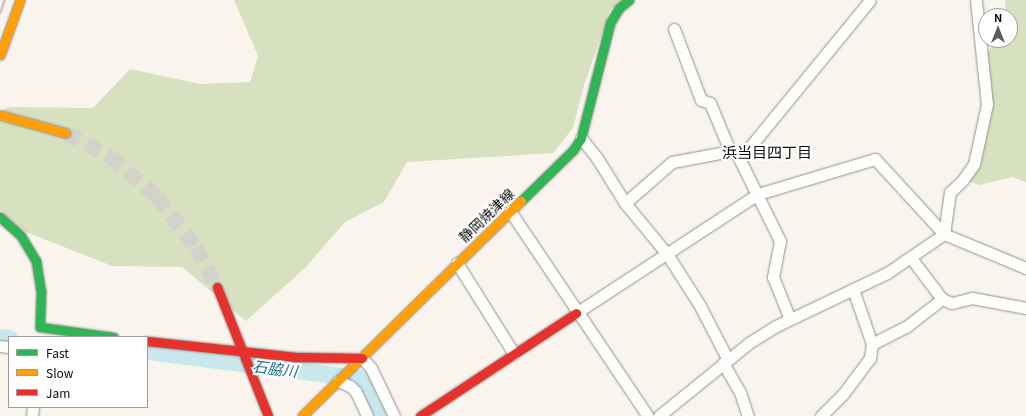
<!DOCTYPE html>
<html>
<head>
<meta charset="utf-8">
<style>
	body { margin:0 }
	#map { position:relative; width:1026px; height:416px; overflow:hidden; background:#f9f5ee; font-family:Georgia,"Noto Sans JP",serif }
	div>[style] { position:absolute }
	.forest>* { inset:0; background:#d7e1bf }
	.river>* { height:17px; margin:-8.5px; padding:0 8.5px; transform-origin:8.5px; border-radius:8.5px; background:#c9e8ee }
	.secondary-tunnel>* { height:15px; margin-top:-7.5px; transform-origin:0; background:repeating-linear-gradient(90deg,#d5d2cc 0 15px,transparent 0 23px) }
	.roads { filter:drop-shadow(0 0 1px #92908d) drop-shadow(0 0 1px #92908d) }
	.street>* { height:11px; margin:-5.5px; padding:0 5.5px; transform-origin:5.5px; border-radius:5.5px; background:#fefefc }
	.fast>* { height:9px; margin:-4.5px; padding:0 4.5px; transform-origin:4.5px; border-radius:4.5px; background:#30b455 }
	.slow>* { height:9px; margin:-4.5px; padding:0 4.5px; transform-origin:4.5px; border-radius:4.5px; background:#ff9f0a }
	.jam>* { height:9px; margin:-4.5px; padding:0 4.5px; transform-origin:4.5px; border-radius:4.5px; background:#e5322d }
	.rail>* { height:3px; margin:-1.5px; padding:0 1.5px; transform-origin:1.5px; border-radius:1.5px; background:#d4c5c7 }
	span { translate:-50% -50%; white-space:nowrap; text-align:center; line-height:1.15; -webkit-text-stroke:4px #fff; paint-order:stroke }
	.street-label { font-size:14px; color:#0a0a0a }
	.neighbourhood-label { font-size:15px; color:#0a0a0a }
	.water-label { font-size:15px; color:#23708d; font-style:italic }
	.legend { position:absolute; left:8px; top:336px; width:140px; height:72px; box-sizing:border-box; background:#fff; border:1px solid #9d9d9d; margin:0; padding:5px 7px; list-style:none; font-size:12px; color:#0a0a0a }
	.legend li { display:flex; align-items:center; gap:8px; height:20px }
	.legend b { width:20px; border:1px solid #9d9d9d }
	.north { position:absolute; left:978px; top:8px; width:40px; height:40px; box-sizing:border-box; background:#fff; border:1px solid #9d9d9d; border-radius:50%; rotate:0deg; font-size:11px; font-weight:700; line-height:16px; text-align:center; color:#0a0a0a }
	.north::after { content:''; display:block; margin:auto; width:14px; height:18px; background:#5e5c5a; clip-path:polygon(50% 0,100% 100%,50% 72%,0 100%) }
</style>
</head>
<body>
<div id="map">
	<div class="forest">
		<i style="clip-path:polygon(234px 0,621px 0,610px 10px,584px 85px,573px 128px,553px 153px,407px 162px,384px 202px,345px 222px,305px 268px,246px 321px,182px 267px,112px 266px,21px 230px,0 210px,0 112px,9px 107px,93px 108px,130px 69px,200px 84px,250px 82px,258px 56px)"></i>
		<i style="clip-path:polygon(1005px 0,1026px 0,1026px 182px,1013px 177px,979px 185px,967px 181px,982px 144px,984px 59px,995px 40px,1010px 40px,1010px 16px,1006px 16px)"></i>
	</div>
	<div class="river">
		<i style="left:0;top:337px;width:9px;rotate:6deg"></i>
		<i style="left:147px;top:351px;width:214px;rotate:7.3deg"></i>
		<i style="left:359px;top:378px;width:19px;rotate:47deg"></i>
		<i style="left:372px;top:392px;width:26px;rotate:69deg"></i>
	</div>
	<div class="secondary-tunnel">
		<i style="left:66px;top:133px;width:50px;rotate:27.6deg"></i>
		<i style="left:110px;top:156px;width:62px;rotate:40.4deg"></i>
		<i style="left:157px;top:196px;width:64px;rotate:52.6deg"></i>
		<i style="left:196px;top:247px;width:45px;rotate:62.3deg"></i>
	</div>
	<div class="roads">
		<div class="street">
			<i style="left:976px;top:0;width:105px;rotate:84deg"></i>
			<i style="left:987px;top:104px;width:61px;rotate:102.2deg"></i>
			<i style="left:974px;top:164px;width:19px;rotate:125deg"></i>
			<i style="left:963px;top:180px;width:18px;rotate:137deg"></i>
			<i style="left:950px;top:192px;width:42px;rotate:98.1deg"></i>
			<i style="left:944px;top:234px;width:89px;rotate:22.5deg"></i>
			<i style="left:674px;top:29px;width:76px;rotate:69.2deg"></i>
			<i style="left:701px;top:100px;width:9px;rotate:18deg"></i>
			<i style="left:710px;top:103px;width:52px;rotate:67.4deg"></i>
			<i style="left:581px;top:138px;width:26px;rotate:51deg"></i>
			<i style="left:597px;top:158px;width:53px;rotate:58.1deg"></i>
			<i style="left:625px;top:203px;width:66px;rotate:50.5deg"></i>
			<i style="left:667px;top:254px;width:59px;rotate:57.4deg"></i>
			<i style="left:699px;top:304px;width:63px;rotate:62.6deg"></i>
			<i style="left:740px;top:159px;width:205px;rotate:-50.7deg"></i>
			<i style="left:625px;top:203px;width:62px;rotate:-41.1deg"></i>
			<i style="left:672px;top:162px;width:59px;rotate:-10.7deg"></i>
			<i style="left:730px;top:151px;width:8px;rotate:23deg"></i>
			<i style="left:737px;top:154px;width:97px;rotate:63.7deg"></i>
			<i style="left:780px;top:241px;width:37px;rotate:101deg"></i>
			<i style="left:773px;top:277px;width:45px;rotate:68deg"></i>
			<i style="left:510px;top:211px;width:247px;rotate:56.1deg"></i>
			<i style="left:911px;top:258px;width:51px;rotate:52.9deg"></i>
			<i style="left:942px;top:299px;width:11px;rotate:22deg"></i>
			<i style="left:952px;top:303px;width:21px;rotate:-14deg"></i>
			<i style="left:972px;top:298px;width:55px;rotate:10.5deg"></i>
			<i style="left:457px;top:263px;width:107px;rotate:57.9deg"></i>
			<i style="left:576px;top:313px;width:217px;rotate:-33.2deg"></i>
			<i style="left:758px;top:194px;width:122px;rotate:-16.7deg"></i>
			<i style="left:875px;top:159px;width:102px;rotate:47.4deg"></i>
			<i style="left:944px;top:234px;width:69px;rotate:145.6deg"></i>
			<i style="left:887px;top:273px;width:123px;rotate:154.5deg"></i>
			<i style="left:776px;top:326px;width:32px;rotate:148deg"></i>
			<i style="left:749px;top:343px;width:116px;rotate:141deg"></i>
			<i style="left:872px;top:344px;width:38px;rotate:-27deg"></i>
			<i style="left:906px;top:327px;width:46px;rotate:-37.9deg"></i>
			<i style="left:0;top:346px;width:9px;rotate:6deg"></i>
			<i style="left:362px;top:358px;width:13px;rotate:48deg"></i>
			<i style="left:371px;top:368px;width:53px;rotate:64.4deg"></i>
			<i style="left:723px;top:363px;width:34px;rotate:60deg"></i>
			<i style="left:740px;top:392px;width:25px;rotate:72deg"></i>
			<i style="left:338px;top:381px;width:13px;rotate:23deg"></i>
			<i style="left:350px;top:386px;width:8px;rotate:45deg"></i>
			<i style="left:356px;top:392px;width:26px;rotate:65deg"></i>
			<i style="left:32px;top:416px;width:9px;rotate:-84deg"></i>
			<i style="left:821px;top:416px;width:31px;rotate:-45deg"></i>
			<i style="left:843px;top:394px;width:45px;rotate:-53.1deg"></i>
			<i style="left:870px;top:358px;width:14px;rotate:-82deg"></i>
			<i style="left:872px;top:344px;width:58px;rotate:-109.1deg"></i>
		</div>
		<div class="fast">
			<i style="left:521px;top:201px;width:73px;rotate:-44.4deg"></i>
			<i style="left:573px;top:150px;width:14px;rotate:-56deg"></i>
			<i style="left:581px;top:138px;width:119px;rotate:-75.8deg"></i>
			<i style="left:610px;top:23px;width:17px;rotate:-59deg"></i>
			<i style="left:619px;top:8px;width:13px;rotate:-39deg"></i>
			<i style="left:0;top:217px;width:28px;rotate:42deg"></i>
			<i style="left:21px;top:236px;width:29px;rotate:59deg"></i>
			<i style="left:36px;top:261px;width:30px;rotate:81deg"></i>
			<i style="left:41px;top:291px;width:36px;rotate:92deg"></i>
			<i style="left:40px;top:327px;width:74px;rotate:7.8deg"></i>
		</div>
		<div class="slow">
			<i style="left:0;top:55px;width:59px;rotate:-70deg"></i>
			<i style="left:0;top:115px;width:68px;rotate:15.3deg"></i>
			<i style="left:302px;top:416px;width:307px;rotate:-44.5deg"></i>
		</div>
		<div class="jam">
			<i style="left:217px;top:287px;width:139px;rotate:68.4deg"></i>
			<i style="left:147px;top:341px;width:150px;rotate:6.1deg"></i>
			<i style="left:296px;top:357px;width:66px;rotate:0.9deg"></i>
			<i style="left:420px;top:416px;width:187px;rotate:-33.4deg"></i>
		</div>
	</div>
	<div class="rail">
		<i style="left:0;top:12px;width:13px;rotate:-72deg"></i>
	</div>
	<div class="street-label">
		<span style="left:486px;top:215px;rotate:-44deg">静岡焼津線</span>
	</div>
	<div class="neighbourhood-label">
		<span style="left:767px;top:152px">浜当目四丁目</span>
	</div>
	<div class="water-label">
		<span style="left:275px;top:368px;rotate:7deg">石脇川</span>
	</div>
	<ul class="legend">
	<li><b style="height:5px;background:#30b455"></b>Fast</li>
	<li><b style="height:5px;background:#ff9f0a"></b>Slow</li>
	<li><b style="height:5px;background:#e5322d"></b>Jam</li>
	</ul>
	<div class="north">N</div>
</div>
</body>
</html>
